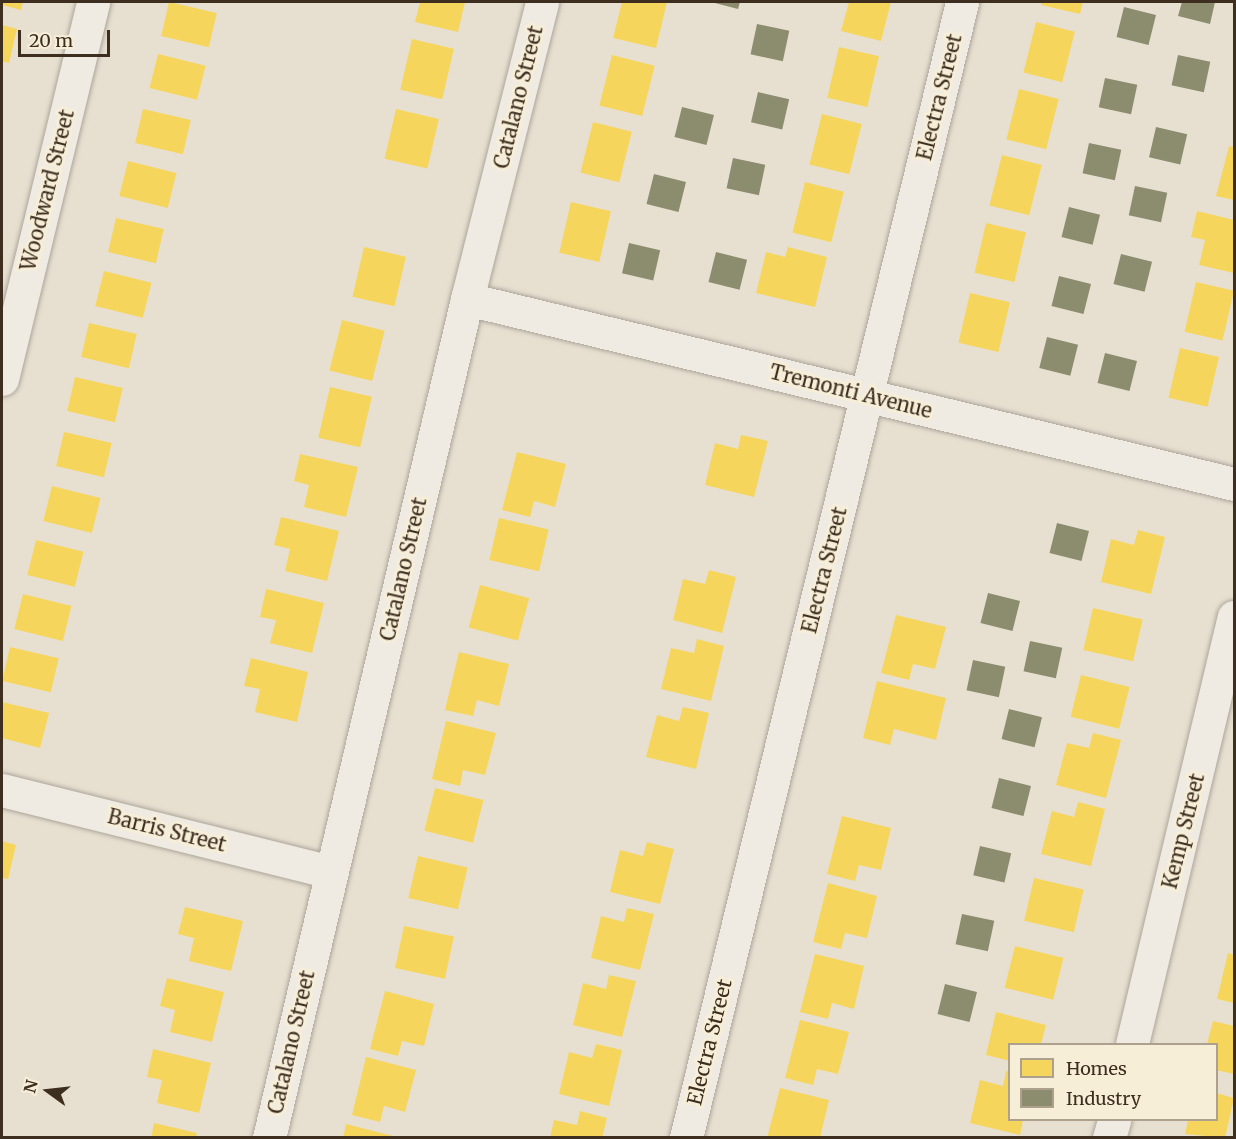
<!DOCTYPE html>
<html>
<head>
<meta charset="utf-8">
<style>
	body { margin:0 }
	#map { position:relative; width:1236px; height:1139px; overflow:hidden; background:#e7e0d1; font-family:Merriweather,serif }
	div>[style] { position:absolute }
	.homes>* { inset:0; background:#f6d55c; transform-origin:0 0 }
	.industry>* { inset:0; background:#8c8c6e; transform-origin:0 0 }
	.roads { filter:drop-shadow(0 0 2px #ada599) drop-shadow(0 0 2px #ada599) }
	.minor>* { height:33px; margin:-16.5px; padding:0 16.5px; transform-origin:16.5px; border-radius:16.5px; background:#efebe3 }
	span { translate:-50% -50%; white-space:nowrap; text-align:center; line-height:1.15; -webkit-text-stroke:6px #f7eed8; paint-order:stroke }
	.street-label { font-size:20px; color:#3d2e20 }
	.frame { position:absolute; inset:0; border:3px solid #3d2e20; pointer-events:none }
	.legend { position:absolute; left:1008px; top:1043px; width:210px; height:78px; box-sizing:border-box; background:#f7eed8; border:2px solid #ada18e; margin:0; padding:8px 10px; list-style:none; font-size:18px; color:#3d2e20 }
	.legend li { display:flex; align-items:center; gap:12px; height:30px }
	.legend b { width:30px; border:2px solid #ada18e }
	.north { position:absolute; left:18px; top:1061px; width:60px; height:60px; -webkit-text-stroke:4px #f7eed8; paint-order:stroke; rotate:285deg; font-size:16px; font-weight:700; line-height:24px; text-align:center; color:#3d2e20 }
	.north::after { content:''; display:block; margin:auto; width:21px; height:27px; background:#3d2e20; clip-path:polygon(50% 0,100% 100%,50% 72%,0 100%) }
	.scale { position:absolute; left:18px; top:30px; width:92px; height:27px; box-sizing:border-box; border:3px solid #3d2e20; border-top:0; padding-left:8px; font-size:18px; line-height:21px; white-space:nowrap; color:#3d2e20; -webkit-text-stroke:4px #f7eed8; paint-order:stroke }
</style>
</head>
<body>
<div id="map">
	<div class="homes">
		<i style="clip-path:polygon(2px 2px,23px 2px,21px 10px,2px 5px)"></i>
		<i style="left:169px;top:2px;width:49px;height:35px;rotate:13deg"></i>
		<i style="clip-path:polygon(420px 2px,465px 2px,458px 32px,415px 22px)"></i>
		<i style="clip-path:polygon(622px 2px,667px 2px,656px 48px,613px 38px)"></i>
		<i style="clip-path:polygon(849px 2px,891px 2px,881px 41px,841px 31px)"></i>
		<i style="clip-path:polygon(1041px 2px,1083px 2px,1080px 14px,1041px 5px)"></i>
		<i style="left:1036px;top:22px;width:40px;height:52px;rotate:14deg"></i>
		<i style="clip-path:polygon(2px 25px,17px 29px,9px 63px,2px 61px)"></i>
		<i style="left:412px;top:39px;width:43px;height:52px;rotate:13deg"></i>
		<i style="left:839px;top:47px;width:41px;height:52px;rotate:13deg"></i>
		<i style="left:158px;top:54px;width:49px;height:35px;rotate:14deg"></i>
		<i style="left:612px;top:55px;width:44px;height:52px;rotate:14deg"></i>
		<i style="left:1019px;top:89px;width:41px;height:52px;rotate:14deg"></i>
		<i style="left:143px;top:109px;width:49px;height:35px;rotate:13deg"></i>
		<i style="left:396px;top:109px;width:44px;height:51px;rotate:13deg"></i>
		<i style="left:822px;top:114px;width:41px;height:52px;rotate:14deg"></i>
		<i style="left:593px;top:122px;width:40px;height:52px;rotate:14deg"></i>
		<i style="clip-path:polygon(1229px 146px,1234px 147px,1234px 200px,1216px 196px)"></i>
		<i style="left:1002px;top:155px;width:41px;height:52px;rotate:14deg"></i>
		<i style="left:128px;top:161px;width:50px;height:36px;rotate:14deg"></i>
		<i style="left:805px;top:182px;width:40px;height:52px;rotate:14deg"></i>
		<i style="left:571px;top:202px;width:41px;height:52px;rotate:13deg"></i>
		<i style="clip-path:polygon(1197px 211px,1234px 220px,1234px 273px,1199px 265px,1205px 240px,1191px 237px)"></i>
		<i style="left:116px;top:218px;width:49px;height:35px;rotate:13deg"></i>
		<i style="left:986px;top:223px;width:41px;height:51px;rotate:13deg"></i>
		<i style="left:364px;top:247px;width:43px;height:51px;rotate:13deg"></i>
		<i style="clip-path:polygon(788px 247px,827px 257px,815px 307px,756px 293px,766px 252px,785px 257px)"></i>
		<i style="left:104px;top:271px;width:49px;height:36px;rotate:14deg"></i>
		<i style="left:1196px;top:282px;width:39px;height:51px;rotate:13deg"></i>
		<i style="left:970px;top:293px;width:41px;height:51px;rotate:13deg"></i>
		<i style="left:342px;top:320px;width:44px;height:52px;rotate:14deg"></i>
		<i style="left:89px;top:323px;width:49px;height:35px;rotate:13deg"></i>
		<i style="left:1180px;top:348px;width:40px;height:51px;rotate:13deg"></i>
		<i style="left:75px;top:377px;width:49px;height:35px;rotate:13deg"></i>
		<i style="left:330px;top:387px;width:43px;height:52px;rotate:13deg"></i>
		<i style="left:64px;top:432px;width:49px;height:35px;rotate:13deg"></i>
		<i style="clip-path:polygon(741px 435px,768px 441px,754px 497px,705px 485px,715px 443px,738px 449px)"></i>
		<i style="clip-path:polygon(517px 452px,566px 464px,555px 507px,534px 501px,530px 517px,502px 510px)"></i>
		<i style="clip-path:polygon(300px 454px,358px 467px,346px 517px,304px 507px,309px 485px,294px 481px)"></i>
		<i style="left:52px;top:486px;width:50px;height:36px;rotate:14deg"></i>
		<i style="clip-path:polygon(281px 517px,339px 531px,327px 581px,285px 571px,290px 549px,274px 545px)"></i>
		<i style="left:499px;top:518px;width:51px;height:43px;rotate:13deg"></i>
		<i style="clip-path:polygon(1138px 530px,1165px 537px,1151px 594px,1101px 582px,1111px 539px,1134px 545px)"></i>
		<i style="left:36px;top:540px;width:49px;height:36px;rotate:14deg"></i>
		<i style="clip-path:polygon(709px 570px,736px 577px,722px 633px,673px 620px,683px 579px,705px 584px)"></i>
		<i style="left:480px;top:585px;width:51px;height:44px;rotate:15deg"></i>
		<i style="clip-path:polygon(266px 589px,324px 603px,312px 653px,270px 643px,276px 620px,260px 617px)"></i>
		<i style="left:23px;top:594px;width:50px;height:36px;rotate:14deg"></i>
		<i style="left:1093px;top:608px;width:51px;height:43px;rotate:13deg"></i>
		<i style="clip-path:polygon(896px 615px,946px 627px,935px 669px,913px 664px,909px 680px,881px 673px)"></i>
		<i style="clip-path:polygon(697px 639px,724px 646px,711px 701px,661px 689px,671px 648px,694px 653px)"></i>
		<i style="left:10px;top:647px;width:50px;height:35px;rotate:13deg"></i>
		<i style="clip-path:polygon(459px 652px,509px 664px,499px 706px,477px 700px,473px 716px,445px 710px)"></i>
		<i style="clip-path:polygon(251px 658px,308px 672px,297px 722px,255px 712px,260px 689px,244px 686px)"></i>
		<i style="left:1081px;top:675px;width:50px;height:43px;rotate:14deg"></i>
		<i style="clip-path:polygon(877px 681px,946px 698px,936px 740px,894px 729px,890px 745px,863px 738px)"></i>
		<i style="clip-path:polygon(2px 702px,49px 713px,40px 748px,2px 738px)"></i>
		<i style="clip-path:polygon(683px 707px,709px 713px,696px 769px,646px 757px,657px 715px,679px 721px)"></i>
		<i style="clip-path:polygon(446px 721px,496px 733px,485px 775px,463px 770px,460px 786px,432px 779px)"></i>
		<i style="clip-path:polygon(1093px 733px,1121px 740px,1106px 798px,1056px 785px,1067px 743px,1089px 748px)"></i>
		<i style="left:435px;top:788px;width:50px;height:44px;rotate:14deg"></i>
		<i style="clip-path:polygon(1078px 802px,1105px 809px,1091px 866px,1041px 854px,1052px 811px,1074px 817px)"></i>
		<i style="clip-path:polygon(842px 816px,891px 828px,881px 870px,859px 865px,855px 881px,827px 874px)"></i>
		<i style="clip-path:polygon(2px 841px,16px 845px,8px 879px,2px 878px)"></i>
		<i style="clip-path:polygon(647px 842px,674px 849px,660px 904px,610px 892px,620px 850px,643px 856px)"></i>
		<i style="left:418px;top:856px;width:51px;height:43px;rotate:13deg"></i>
		<i style="left:1034px;top:878px;width:51px;height:44px;rotate:13deg"></i>
		<i style="clip-path:polygon(828px 883px,877px 896px,867px 938px,845px 933px,841px 949px,813px 942px)"></i>
		<i style="clip-path:polygon(185px 907px,243px 921px,231px 971px,189px 961px,194px 938px,178px 934px)"></i>
		<i style="clip-path:polygon(627px 908px,654px 914px,640px 970px,591px 958px,601px 916px,624px 922px)"></i>
		<i style="left:404px;top:926px;width:51px;height:43px;rotate:12deg"></i>
		<i style="left:1015px;top:946px;width:50px;height:43px;rotate:14deg"></i>
		<i style="clip-path:polygon(1228px 953px,1234px 955px,1234px 1003px,1217px 999px)"></i>
		<i style="clip-path:polygon(815px 954px,864px 966px,854px 1009px,832px 1003px,828px 1019px,800px 1012px)"></i>
		<i style="clip-path:polygon(609px 975px,636px 981px,622px 1037px,573px 1025px,583px 983px,606px 989px)"></i>
		<i style="clip-path:polygon(167px 978px,224px 992px,212px 1042px,170px 1032px,175px 1010px,160px 1006px)"></i>
		<i style="clip-path:polygon(385px 991px,434px 1004px,424px 1046px,402px 1041px,398px 1056px,370px 1049px)"></i>
		<i style="clip-path:polygon(996px 1012px,1046px 1025px,1041px 1044px,1010px 1044px,1010px 1061px,986px 1055px)"></i>
		<i style="clip-path:polygon(800px 1020px,849px 1032px,838px 1074px,817px 1069px,813px 1085px,785px 1078px)"></i>
		<i style="clip-path:polygon(1213px 1021px,1234px 1026px,1234px 1074px,1216px 1070px,1216px 1044px,1207px 1044px)"></i>
		<i style="clip-path:polygon(596px 1044px,622px 1050px,609px 1106px,559px 1094px,569px 1052px,592px 1058px)"></i>
		<i style="clip-path:polygon(153px 1049px,211px 1063px,199px 1113px,157px 1103px,162px 1080px,147px 1077px)"></i>
		<i style="clip-path:polygon(366px 1057px,416px 1070px,405px 1112px,384px 1106px,380px 1122px,352px 1115px)"></i>
		<i style="clip-path:polygon(1006px 1071px,1010px 1072px,1010px 1120px,1023px 1120px,1020px 1135px,970px 1123px,980px 1080px,1003px 1086px)"></i>
		<i style="clip-path:polygon(780px 1088px,829px 1100px,820px 1138px,767px 1138px)"></i>
		<i style="clip-path:polygon(1216px 1093px,1234px 1098px,1225px 1138px,1185px 1134px,1188px 1120px,1216px 1120px)"></i>
		<i style="clip-path:polygon(580px 1111px,607px 1118px,602px 1138px,550px 1138px,554px 1120px,577px 1125px)"></i>
		<i style="clip-path:polygon(154px 1123px,197px 1133px,196px 1138px,151px 1138px)"></i>
		<i style="clip-path:polygon(346px 1124px,397px 1137px,397px 1138px,343px 1138px)"></i>
	</div>
	<div class="industry">
		<i style="clip-path:polygon(711px 2px,740px 2px,738px 9px)"></i>
		<i style="clip-path:polygon(1182px 2px,1215px 2px,1210px 24px,1178px 16px)"></i>
		<i style="left:1124px;top:7px;width:33px;height:31px;rotate:14deg"></i>
		<i style="left:757px;top:24px;width:33px;height:31px;rotate:12deg"></i>
		<i style="left:1178px;top:55px;width:33px;height:31px;rotate:12deg"></i>
		<i style="left:1105px;top:78px;width:33px;height:30px;rotate:12deg"></i>
		<i style="left:758px;top:92px;width:32px;height:31px;rotate:13deg"></i>
		<i style="left:682px;top:107px;width:33px;height:31px;rotate:14deg"></i>
		<i style="left:1156px;top:127px;width:32px;height:31px;rotate:13deg"></i>
		<i style="left:1089px;top:143px;width:33px;height:31px;rotate:12deg"></i>
		<i style="left:733px;top:158px;width:33px;height:31px;rotate:12deg"></i>
		<i style="left:654px;top:174px;width:33px;height:31px;rotate:14deg"></i>
		<i style="left:1135px;top:186px;width:33px;height:30px;rotate:12deg"></i>
		<i style="left:1069px;top:207px;width:32px;height:31px;rotate:14deg"></i>
		<i style="left:629px;top:243px;width:32px;height:31px;rotate:13deg"></i>
		<i style="left:716px;top:252px;width:32px;height:31px;rotate:14deg"></i>
		<i style="left:1121px;top:254px;width:32px;height:31px;rotate:14deg"></i>
		<i style="left:1059px;top:276px;width:33px;height:31px;rotate:14deg"></i>
		<i style="left:1047px;top:337px;width:32px;height:32px;rotate:14deg"></i>
		<i style="left:1105px;top:353px;width:33px;height:31px;rotate:14deg"></i>
		<i style="left:1057px;top:523px;width:33px;height:31px;rotate:14deg"></i>
		<i style="left:988px;top:593px;width:33px;height:31px;rotate:14deg"></i>
		<i style="left:1030px;top:641px;width:33px;height:31px;rotate:12deg"></i>
		<i style="left:973px;top:660px;width:33px;height:31px;rotate:12deg"></i>
		<i style="left:1009px;top:709px;width:34px;height:31px;rotate:14deg"></i>
		<i style="left:999px;top:778px;width:33px;height:31px;rotate:14deg"></i>
		<i style="left:980px;top:846px;width:32px;height:30px;rotate:13deg"></i>
		<i style="left:962px;top:914px;width:33px;height:31px;rotate:12deg"></i>
		<i style="left:945px;top:984px;width:33px;height:31px;rotate:14deg"></i>
	</div>
	<div class="roads">
		<div class="minor">
			<i style="left:467px;top:299px;width:789px;rotate:13.56deg"></i>
			<i style="left:2px;top:379px;width:388px;rotate:-76.4deg"></i>
			<i style="left:2px;top:790px;width:339px;rotate:14deg"></i>
			<i style="left:1132px;top:1044px;width:439px;rotate:-76.6deg"></i>
			<i style="left:269px;top:1138px;width:862px;rotate:-76.72deg"></i>
			<i style="left:467px;top:299px;width:306px;rotate:-75.8deg"></i>
			<i style="left:686px;top:1138px;width:1169px;rotate:-76.34deg"></i>
			<i style="left:1109px;top:1138px;width:19px;rotate:-74deg"></i>
		</div>
	</div>
	<div class="street-label">
		<span style="left:518px;top:97px;rotate:-76deg">Catalano Street</span>
		<span style="left:939px;top:97px;rotate:-76deg">Electra Street</span>
		<span style="left:47px;top:190px;rotate:-76deg">Woodward Street</span>
		<span style="left:851px;top:391px;rotate:14deg">Tremonti Avenue</span>
		<span style="left:403px;top:569px;rotate:-77deg">Catalano Street</span>
		<span style="left:824px;top:570px;rotate:-76deg">Electra Street</span>
		<span style="left:167px;top:830px;rotate:14deg">Barris Street</span>
		<span style="left:1183px;top:831px;rotate:-76deg">Kemp Street</span>
		<span style="left:291px;top:1042px;rotate:-77deg">Catalano Street</span>
		<span style="left:709px;top:1042px;rotate:-76deg">Electra Street</span>
	</div>
	<div class="frame"></div>
	<ul class="legend">
	<li><b style="height:16px;background:#f6d55c"></b>Homes</li>
	<li><b style="height:16px;background:#8c8c6e"></b>Industry</li>
	</ul>
	<div class="north">N</div>
	<div class="scale">20 m</div>
</div>
</body>
</html>
